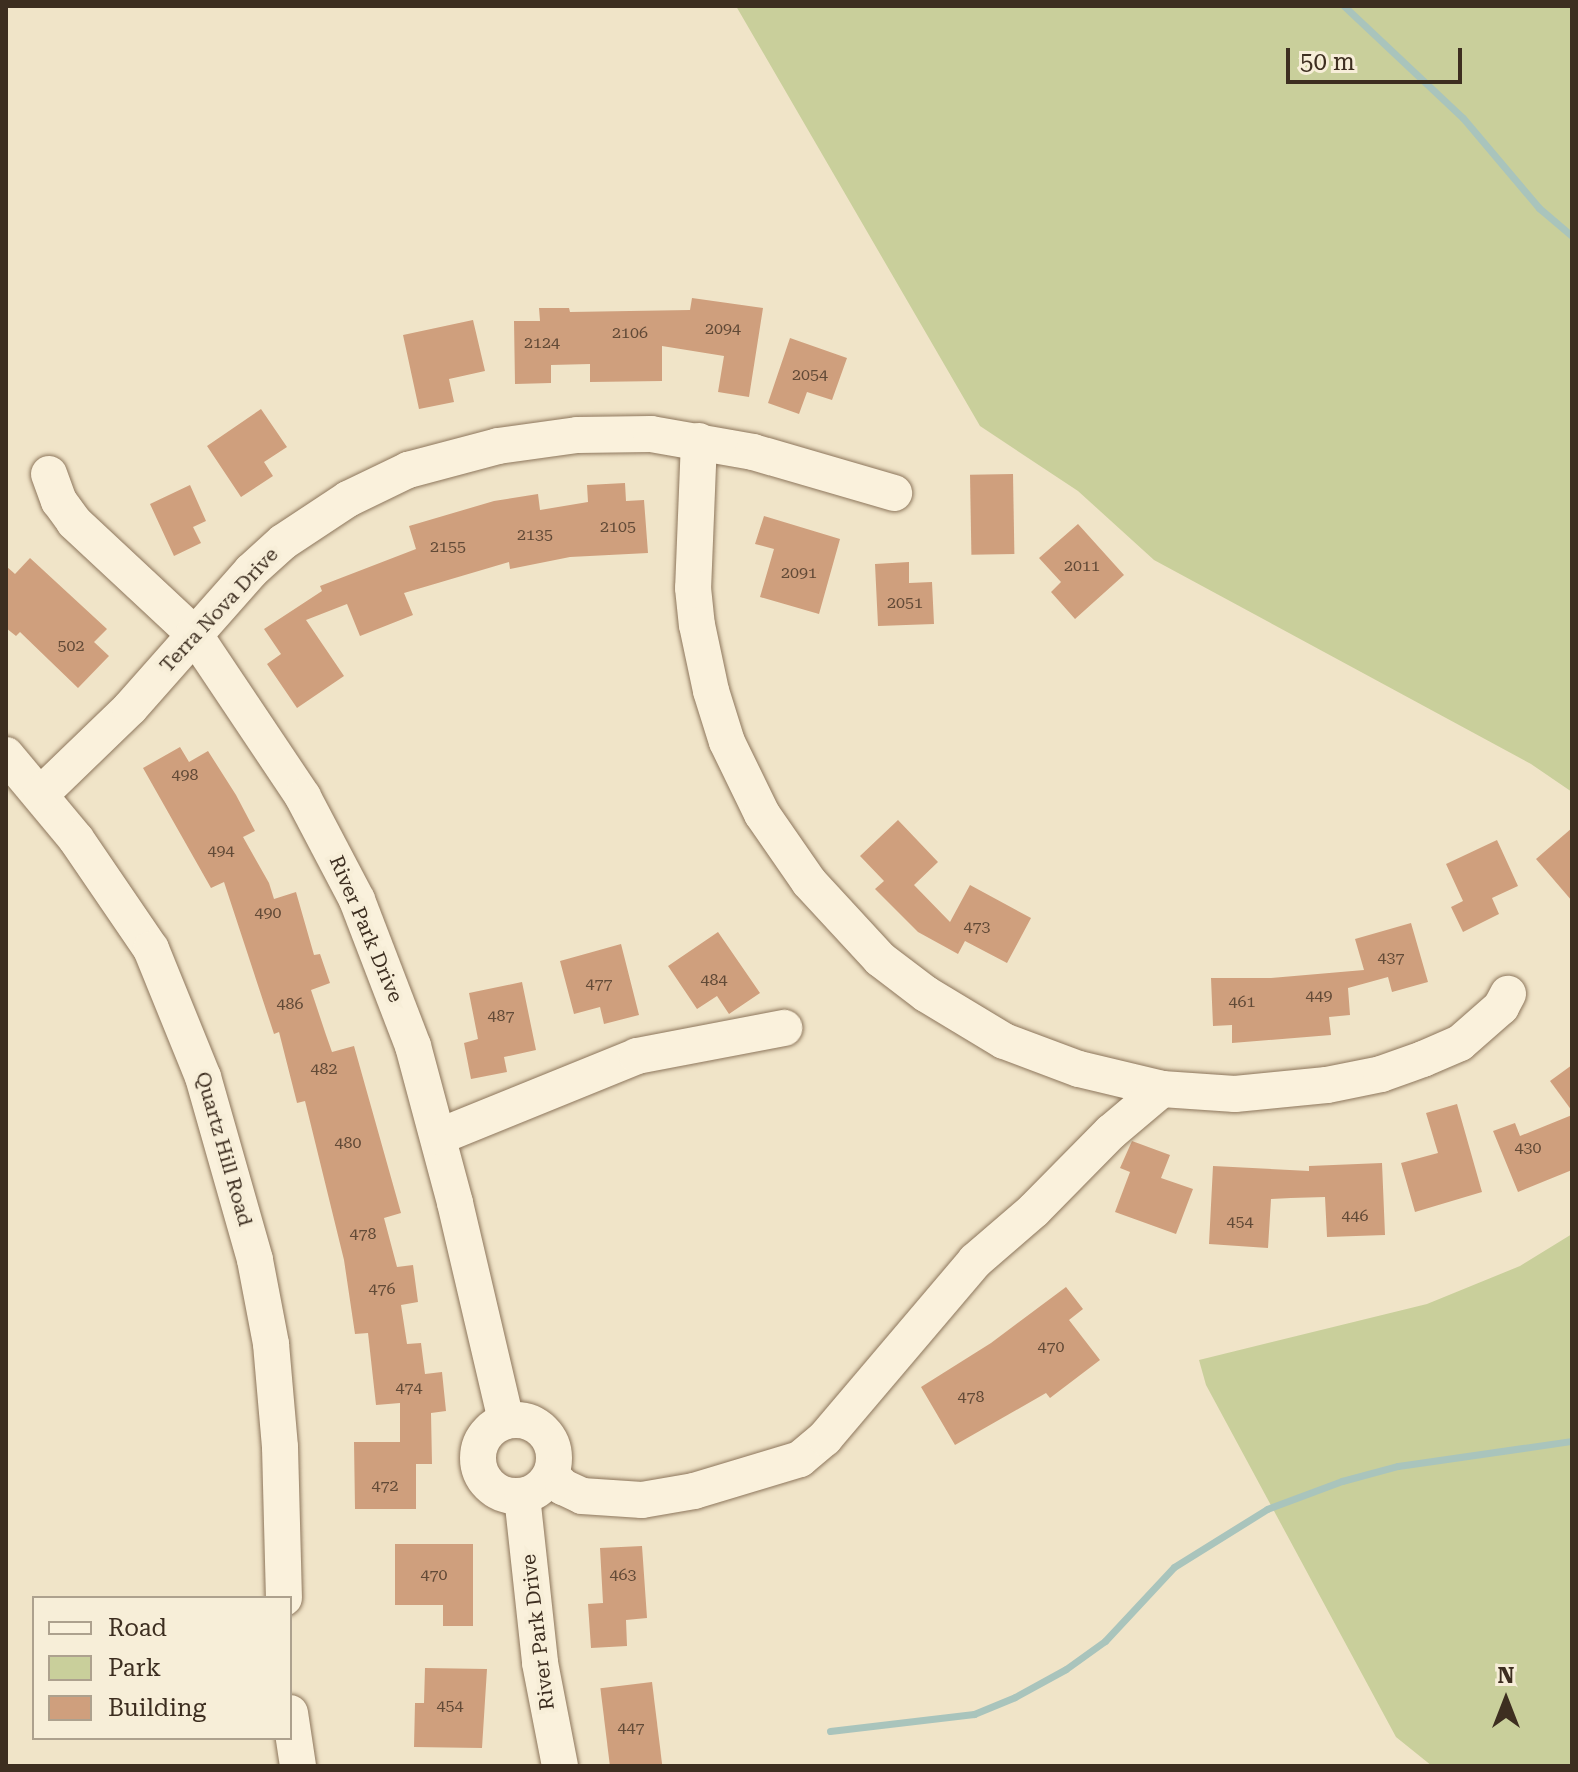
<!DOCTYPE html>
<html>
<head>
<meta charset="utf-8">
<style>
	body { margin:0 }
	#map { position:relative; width:1578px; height:1772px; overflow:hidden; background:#f0e4c8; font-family:"Roboto Serif",serif }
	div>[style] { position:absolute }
	.green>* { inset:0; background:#c9cf9b }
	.stream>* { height:7px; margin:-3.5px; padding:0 3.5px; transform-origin:3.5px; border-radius:3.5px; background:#a9c4bc }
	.building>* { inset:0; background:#cf9f7d; transform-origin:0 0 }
	.roads { filter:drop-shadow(0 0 2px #8d765c) drop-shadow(0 0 2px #8d765c) }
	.minor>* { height:36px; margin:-18px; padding:0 18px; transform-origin:18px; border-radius:18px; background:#faf1dc }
	.minor>.ring { margin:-18px; padding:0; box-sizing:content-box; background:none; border:36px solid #faf1dc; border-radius:50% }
	span { translate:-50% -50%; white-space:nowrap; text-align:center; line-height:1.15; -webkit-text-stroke:8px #f7eed8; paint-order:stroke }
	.number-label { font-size:16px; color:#624a37 }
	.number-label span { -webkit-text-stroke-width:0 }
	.street-label { font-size:20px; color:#3d2e20 }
	.frame { position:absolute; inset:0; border:8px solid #3d2e20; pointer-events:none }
	.legend { position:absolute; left:32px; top:1596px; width:260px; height:144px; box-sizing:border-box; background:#f7eed8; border:2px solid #ada18e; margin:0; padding:10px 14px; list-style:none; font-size:24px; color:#3d2e20 }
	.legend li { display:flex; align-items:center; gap:16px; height:40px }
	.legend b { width:40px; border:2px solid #ada18e }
	.north { position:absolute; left:1466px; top:1660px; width:80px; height:80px; -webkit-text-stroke:6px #f7eed8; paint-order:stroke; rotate:0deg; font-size:22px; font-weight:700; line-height:32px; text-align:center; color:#3d2e20 }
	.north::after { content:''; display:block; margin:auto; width:28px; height:36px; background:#3d2e20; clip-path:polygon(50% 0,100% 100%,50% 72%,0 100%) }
	.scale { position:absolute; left:1286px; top:48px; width:176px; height:36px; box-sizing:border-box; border:4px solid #3d2e20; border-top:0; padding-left:10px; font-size:24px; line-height:28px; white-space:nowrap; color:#3d2e20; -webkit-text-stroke:6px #f7eed8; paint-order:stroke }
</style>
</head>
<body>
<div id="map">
	<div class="green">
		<i style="clip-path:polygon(736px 6px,1572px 6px,1572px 792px,1531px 764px,1154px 560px,1078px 491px,980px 426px)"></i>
		<i style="clip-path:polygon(1572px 1234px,1572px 1766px,1432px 1766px,1396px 1737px,1206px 1385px,1199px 1360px,1427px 1304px,1520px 1266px)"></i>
	</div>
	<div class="stream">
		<i style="left:1344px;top:6px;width:163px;rotate:43.3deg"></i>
		<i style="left:1463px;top:118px;width:118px;rotate:49.8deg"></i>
		<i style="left:1539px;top:208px;width:43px;rotate:40.3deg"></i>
		<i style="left:830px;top:1731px;width:145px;rotate:-6.7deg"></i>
		<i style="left:974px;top:1714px;width:44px;rotate:-22.5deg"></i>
		<i style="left:1015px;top:1697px;width:58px;rotate:-28.8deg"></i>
		<i style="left:1066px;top:1669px;width:48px;rotate:-35.7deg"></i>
		<i style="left:1105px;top:1641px;width:101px;rotate:-47deg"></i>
		<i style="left:1174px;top:1567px;width:110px;rotate:-31.9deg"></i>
		<i style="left:1267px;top:1509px;width:80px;rotate:-20.5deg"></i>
		<i style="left:1342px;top:1481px;width:58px;rotate:-15deg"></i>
		<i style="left:1398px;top:1466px;width:176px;rotate:-8.2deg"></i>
	</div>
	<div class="building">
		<i style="clip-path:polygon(692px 298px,763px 308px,749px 397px,718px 392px,724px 356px,662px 346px,662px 381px,590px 382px,590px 364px,551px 365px,551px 383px,515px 384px,514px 321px,540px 321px,539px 308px,569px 308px,570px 312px,690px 310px)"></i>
		<i style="clip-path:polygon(473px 320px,485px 371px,449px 379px,454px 402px,419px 409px,403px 335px)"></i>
		<i style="clip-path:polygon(790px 338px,847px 358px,832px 400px,807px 392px,799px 414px,768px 403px)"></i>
		<i style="clip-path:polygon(261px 409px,287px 447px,264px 462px,273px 476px,241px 497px,207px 446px)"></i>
		<i style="left:1013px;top:474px;width:80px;height:43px;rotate:89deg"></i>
		<i style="clip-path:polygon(625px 483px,626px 501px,644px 500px,648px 553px,570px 557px,510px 569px,509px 562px,404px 593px,413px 615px,360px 636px,347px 604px,306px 620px,344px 676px,297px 708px,267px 664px,281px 654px,264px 629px,322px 591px,320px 586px,416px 549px,409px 526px,494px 501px,538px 494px,540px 510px,588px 502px,587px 485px)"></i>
		<i style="clip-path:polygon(190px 485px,206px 521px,193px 527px,201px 543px,174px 556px,150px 504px)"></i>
		<i style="clip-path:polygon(764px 516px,840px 539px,819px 614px,760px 597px,774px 549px,755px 544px)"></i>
		<i style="clip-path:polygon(1078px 524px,1124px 575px,1075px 619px,1051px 592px,1061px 582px,1039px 558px)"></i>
		<i style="clip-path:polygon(30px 558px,107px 629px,94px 642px,109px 656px,78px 688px,20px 632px,16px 636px,6px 628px,6px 566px,15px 574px)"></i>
		<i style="clip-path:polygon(909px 562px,909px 583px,932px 582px,934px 624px,878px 626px,875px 564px)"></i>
		<i style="clip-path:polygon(180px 747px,189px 762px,208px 751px,236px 795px,255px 831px,243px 837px,269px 883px,274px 899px,296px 892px,314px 955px,320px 954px,330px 983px,311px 990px,326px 1035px,332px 1052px,354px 1046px,401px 1213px,384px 1218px,397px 1267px,413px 1265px,418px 1302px,401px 1305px,407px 1344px,421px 1343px,425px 1374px,442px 1372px,446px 1411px,431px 1413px,432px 1464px,416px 1464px,416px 1509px,355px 1509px,354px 1442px,400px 1442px,400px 1403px,376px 1405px,368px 1333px,355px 1334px,344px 1260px,305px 1101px,297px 1103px,279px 1032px,274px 1034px,224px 882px,211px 888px,143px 768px)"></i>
		<i style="clip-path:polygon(898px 820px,938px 862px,914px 885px,950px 922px,970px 885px,1031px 918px,1007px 963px,965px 941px,958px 954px,918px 932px,875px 889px,884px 881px,860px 856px)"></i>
		<i style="clip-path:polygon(1572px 828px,1572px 901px,1536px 859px)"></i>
		<i style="clip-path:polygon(1497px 840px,1518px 886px,1492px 898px,1499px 914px,1463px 932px,1451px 907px,1463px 901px,1446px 864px)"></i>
		<i style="clip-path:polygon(1411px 923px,1428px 982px,1392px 992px,1388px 977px,1348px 988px,1350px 1015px,1329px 1017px,1331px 1035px,1232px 1043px,1232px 1025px,1213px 1026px,1211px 978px,1271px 978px,1364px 970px,1355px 939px)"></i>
		<i style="clip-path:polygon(718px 932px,760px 993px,729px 1014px,717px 996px,697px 1009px,668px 966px)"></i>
		<i style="clip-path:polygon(621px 944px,639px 1015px,604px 1024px,600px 1007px,574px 1014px,560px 961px)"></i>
		<i style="clip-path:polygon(522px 982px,536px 1050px,504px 1057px,507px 1072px,471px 1079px,464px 1043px,478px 1039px,469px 993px)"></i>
		<i style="clip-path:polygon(1572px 1065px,1572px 1111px,1550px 1081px)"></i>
		<i style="clip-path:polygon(1457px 1104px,1482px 1192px,1415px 1212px,1401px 1163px,1438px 1153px,1426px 1113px)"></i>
		<i style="clip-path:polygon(1572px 1115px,1572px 1170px,1518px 1192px,1493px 1131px,1515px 1123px,1520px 1136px)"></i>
		<i style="clip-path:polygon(1132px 1141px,1170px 1155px,1161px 1178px,1193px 1189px,1176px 1234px,1115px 1212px,1130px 1172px,1120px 1168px)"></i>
		<i style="clip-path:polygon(1382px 1163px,1385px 1235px,1327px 1237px,1325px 1197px,1291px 1198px,1271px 1199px,1268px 1248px,1209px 1244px,1213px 1166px,1309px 1171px,1309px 1166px)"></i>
		<i style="clip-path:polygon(1066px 1287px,1083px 1309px,1069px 1320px,1100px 1360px,1050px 1398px,1046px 1393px,955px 1445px,921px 1387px,991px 1343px)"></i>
		<i style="clip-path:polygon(395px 1544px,473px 1544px,473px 1626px,443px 1626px,443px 1605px,395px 1605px)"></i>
		<i style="clip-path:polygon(642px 1546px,647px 1618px,626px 1620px,627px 1646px,591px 1648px,588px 1604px,603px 1603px,600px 1548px)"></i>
		<i style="clip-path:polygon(425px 1668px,487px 1669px,482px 1748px,414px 1747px,415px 1703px,424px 1703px)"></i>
		<i style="left:652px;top:1682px;width:85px;height:52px;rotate:83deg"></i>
	</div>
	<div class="roads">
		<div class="minor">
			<i style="left:699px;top:441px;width:147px;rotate:92.3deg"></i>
			<i style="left:693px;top:588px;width:37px;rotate:84deg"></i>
			<i style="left:697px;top:625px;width:67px;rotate:78deg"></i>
			<i style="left:711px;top:691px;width:53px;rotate:72.6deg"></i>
			<i style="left:727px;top:742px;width:80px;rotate:64.1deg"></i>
			<i style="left:762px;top:814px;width:83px;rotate:55.3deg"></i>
			<i style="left:809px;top:882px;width:105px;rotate:47.3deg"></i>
			<i style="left:880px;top:959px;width:58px;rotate:37.3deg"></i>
			<i style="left:926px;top:994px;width:91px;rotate:31.1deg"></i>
			<i style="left:1004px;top:1041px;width:80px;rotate:20.5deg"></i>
			<i style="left:1079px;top:1069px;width:85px;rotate:13.5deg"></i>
			<i style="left:1162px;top:1089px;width:73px;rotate:3.9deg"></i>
			<i style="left:1235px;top:1094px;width:92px;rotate:-5.6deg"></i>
			<i style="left:1327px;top:1085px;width:55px;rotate:-11.5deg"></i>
			<i style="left:1381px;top:1074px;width:45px;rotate:-19.7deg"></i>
			<i style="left:1423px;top:1059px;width:40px;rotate:-23.4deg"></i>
			<i style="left:1460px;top:1043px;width:55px;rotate:-41.3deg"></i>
			<i style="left:1501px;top:1007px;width:15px;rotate:-62deg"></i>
			<i style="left:49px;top:474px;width:29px;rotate:70deg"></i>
			<i style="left:59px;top:501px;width:26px;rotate:54deg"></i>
			<i style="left:74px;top:522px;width:164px;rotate:43deg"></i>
			<i style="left:194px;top:634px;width:196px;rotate:56.2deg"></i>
			<i style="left:303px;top:797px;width:116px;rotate:62.3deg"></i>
			<i style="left:357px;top:900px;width:156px;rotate:69deg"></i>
			<i style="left:413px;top:1046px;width:163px;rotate:75deg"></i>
			<i style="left:455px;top:1203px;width:224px;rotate:76.8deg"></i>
			<i style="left:6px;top:755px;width:109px;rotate:50.2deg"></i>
			<i style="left:76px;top:839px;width:133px;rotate:55.7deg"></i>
			<i style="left:151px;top:949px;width:138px;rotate:67.9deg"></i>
			<i style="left:203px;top:1077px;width:190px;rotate:74.1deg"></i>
			<i style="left:255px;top:1260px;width:86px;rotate:79.2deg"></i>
			<i style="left:271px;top:1344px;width:103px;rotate:85deg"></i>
			<i style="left:280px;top:1447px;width:151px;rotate:88.5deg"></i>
			<i style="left:41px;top:794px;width:124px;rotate:-44deg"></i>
			<i style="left:130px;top:708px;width:183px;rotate:-48.5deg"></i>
			<i style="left:251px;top:571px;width:43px;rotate:-42.2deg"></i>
			<i style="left:283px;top:542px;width:78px;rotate:-33.5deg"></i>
			<i style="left:348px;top:499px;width:67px;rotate:-25.8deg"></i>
			<i style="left:408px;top:470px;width:93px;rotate:-14.9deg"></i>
			<i style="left:498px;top:446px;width:80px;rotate:-7.9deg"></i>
			<i style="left:577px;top:435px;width:74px;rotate:-0.8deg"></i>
			<i style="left:651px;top:434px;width:104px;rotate:10deg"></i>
			<i style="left:753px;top:452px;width:147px;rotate:16.2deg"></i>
			<i style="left:438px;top:1137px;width:215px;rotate:-22.1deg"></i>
			<i style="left:637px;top:1056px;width:150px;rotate:-10.8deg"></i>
			<i class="ring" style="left:478px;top:1420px;width:40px;height:40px"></i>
			<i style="left:552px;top:1476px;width:16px;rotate:45deg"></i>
			<i style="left:563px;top:1487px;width:21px;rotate:25deg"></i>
			<i style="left:582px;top:1496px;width:60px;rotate:3.8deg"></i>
			<i style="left:642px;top:1500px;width:53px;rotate:-9.8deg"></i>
			<i style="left:694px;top:1491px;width:111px;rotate:-16.8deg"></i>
			<i style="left:800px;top:1459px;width:33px;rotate:-40deg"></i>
			<i style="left:825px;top:1438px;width:232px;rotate:-49.7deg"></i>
			<i style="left:975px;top:1261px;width:78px;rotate:-40.8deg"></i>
			<i style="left:1034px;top:1210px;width:110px;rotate:-45.4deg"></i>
			<i style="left:1111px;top:1132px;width:67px;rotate:-40.1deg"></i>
			<i style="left:522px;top:1496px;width:168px;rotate:83.8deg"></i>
			<i style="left:540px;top:1663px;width:105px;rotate:79deg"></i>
			<i style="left:290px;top:1713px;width:54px;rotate:81.4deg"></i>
		</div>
	</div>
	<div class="number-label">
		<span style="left:723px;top:329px">2094</span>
		<span style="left:630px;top:333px">2106</span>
		<span style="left:542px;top:343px">2124</span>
		<span style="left:810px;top:375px">2054</span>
		<span style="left:618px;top:527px">2105</span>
		<span style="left:535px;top:535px">2135</span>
		<span style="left:448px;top:547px">2155</span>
		<span style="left:1082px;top:566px">2011</span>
		<span style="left:799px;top:573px">2091</span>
		<span style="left:905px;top:603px">2051</span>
		<span style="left:71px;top:646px">502</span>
		<span style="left:185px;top:775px">498</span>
		<span style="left:221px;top:851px">494</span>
		<span style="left:268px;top:913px">490</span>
		<span style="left:977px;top:927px">473</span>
		<span style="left:1391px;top:958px">437</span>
		<span style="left:714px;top:980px">484</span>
		<span style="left:599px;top:984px">477</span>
		<span style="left:1319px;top:996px">449</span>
		<span style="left:1242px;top:1002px">461</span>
		<span style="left:290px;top:1004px">486</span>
		<span style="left:501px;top:1016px">487</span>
		<span style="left:324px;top:1069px">482</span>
		<span style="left:348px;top:1143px">480</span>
		<span style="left:1528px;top:1148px">430</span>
		<span style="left:1355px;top:1216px">446</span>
		<span style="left:1240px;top:1222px">454</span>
		<span style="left:363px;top:1234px">478</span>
		<span style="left:382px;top:1289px">476</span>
		<span style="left:1051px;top:1347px">470</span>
		<span style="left:409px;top:1388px">474</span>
		<span style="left:971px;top:1397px">478</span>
		<span style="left:385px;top:1486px">472</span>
		<span style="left:434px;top:1575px">470</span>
		<span style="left:623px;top:1575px">463</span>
		<span style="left:450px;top:1706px">454</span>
		<span style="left:631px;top:1728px">447</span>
	</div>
	<div class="street-label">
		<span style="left:219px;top:610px;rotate:-47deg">Terra Nova Drive</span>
		<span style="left:366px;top:929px;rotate:67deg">River Park Drive</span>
		<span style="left:224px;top:1149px;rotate:74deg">Quartz Hill Road</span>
		<span style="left:538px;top:1632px;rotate:-97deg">River Park Drive</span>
	</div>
	<div class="frame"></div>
	<ul class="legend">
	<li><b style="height:10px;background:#faf1dc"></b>Road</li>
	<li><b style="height:22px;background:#c9cf9b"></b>Park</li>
	<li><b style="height:22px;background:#cf9f7d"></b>Building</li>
	</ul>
	<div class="north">N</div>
	<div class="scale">50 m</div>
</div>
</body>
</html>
